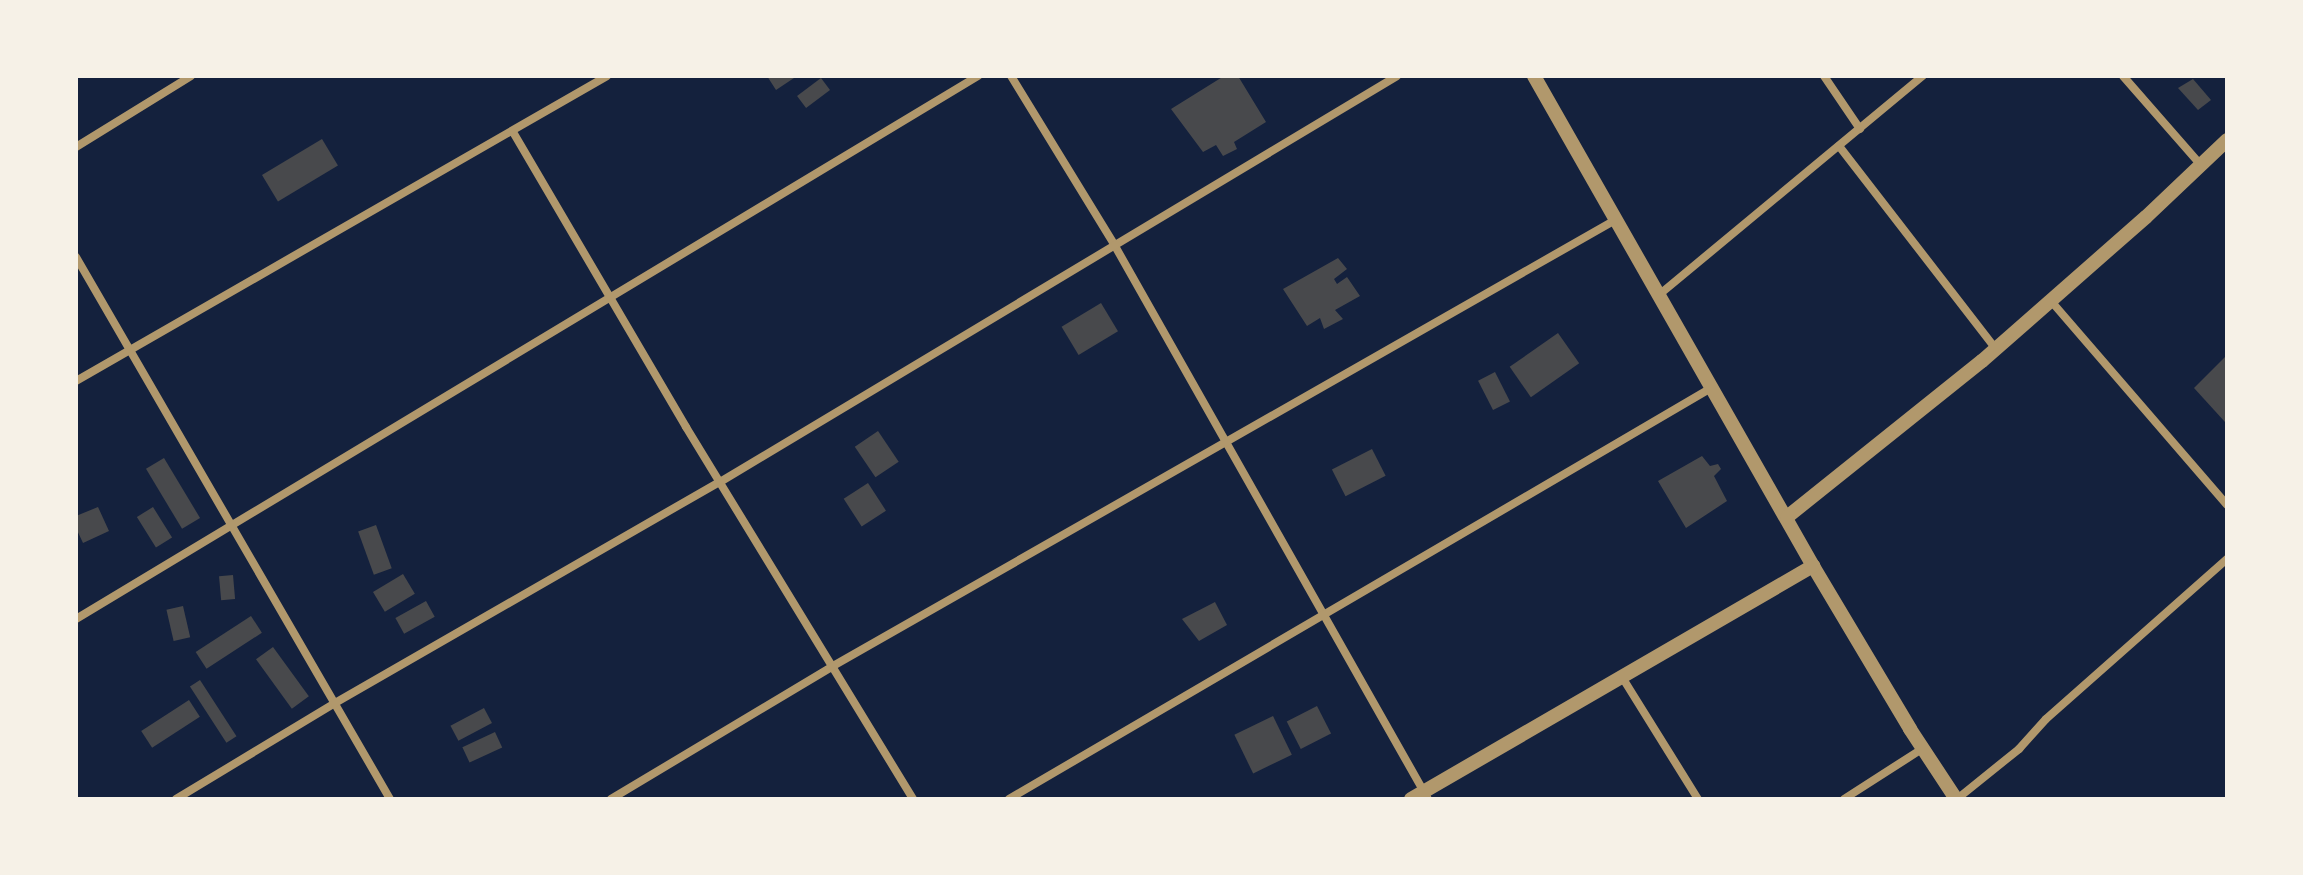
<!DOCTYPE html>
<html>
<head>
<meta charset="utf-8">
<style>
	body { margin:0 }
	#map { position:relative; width:2303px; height:875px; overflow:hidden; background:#14213d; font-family:"Sofia Sans Condensed",sans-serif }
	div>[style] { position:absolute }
	.building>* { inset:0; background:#48494c; transform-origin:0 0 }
	.minor>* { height:8px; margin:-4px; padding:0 4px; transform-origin:4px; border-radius:4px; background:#b1986c }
	.tertiary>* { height:14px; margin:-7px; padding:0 7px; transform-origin:7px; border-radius:7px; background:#b1986c }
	span { translate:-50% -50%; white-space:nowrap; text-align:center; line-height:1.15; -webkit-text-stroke:6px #f6f1e7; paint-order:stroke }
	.frame { position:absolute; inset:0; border:78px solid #f6f1e7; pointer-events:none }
</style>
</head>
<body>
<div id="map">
	<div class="building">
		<i style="clip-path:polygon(767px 76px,797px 76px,776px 90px)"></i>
		<i style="clip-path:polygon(1224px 76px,1238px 76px,1266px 122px,1234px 142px,1237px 149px,1223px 156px,1216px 145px,1203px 152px,1171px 109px)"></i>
		<i style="left:821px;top:78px;width:15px;height:30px;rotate:53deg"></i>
		<i style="clip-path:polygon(2193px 79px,2211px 100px,2198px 110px,2178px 88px)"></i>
		<i style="left:322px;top:139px;width:31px;height:70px;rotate:59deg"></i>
		<i style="clip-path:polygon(1338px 258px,1347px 269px,1334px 279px,1337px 284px,1347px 277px,1360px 296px,1335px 310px,1343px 319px,1324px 329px,1320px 318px,1307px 326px,1283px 289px)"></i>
		<i style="left:1101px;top:303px;width:33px;height:46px;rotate:59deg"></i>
		<i style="left:1558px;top:333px;width:37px;height:59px;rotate:55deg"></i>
		<i style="clip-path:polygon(2227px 355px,2227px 420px,2225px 422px,2194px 388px)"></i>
		<i style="left:1495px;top:372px;width:33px;height:19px;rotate:63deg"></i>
		<i style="left:878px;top:431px;width:37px;height:28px;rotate:56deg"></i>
		<i style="left:1372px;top:449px;width:30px;height:45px;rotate:63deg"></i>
		<i style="clip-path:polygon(1702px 456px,1710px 466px,1718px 464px,1721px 469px,1714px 476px,1727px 501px,1686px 528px,1658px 481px)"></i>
		<i style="left:164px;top:458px;width:70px;height:21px;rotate:59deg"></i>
		<i style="left:868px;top:483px;width:33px;height:29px;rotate:57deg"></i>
		<i style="clip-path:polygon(98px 507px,109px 531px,83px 543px,76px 528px,76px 516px)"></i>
		<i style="left:153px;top:507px;width:36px;height:19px;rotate:58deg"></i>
		<i style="left:376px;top:525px;width:46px;height:19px;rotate:70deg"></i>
		<i style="left:403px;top:574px;width:23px;height:35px;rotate:59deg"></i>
		<i style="left:233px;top:575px;width:24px;height:14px;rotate:85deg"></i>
		<i style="left:426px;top:601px;width:18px;height:35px;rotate:61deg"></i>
		<i style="clip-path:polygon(1215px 602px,1227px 625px,1199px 641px,1182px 619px)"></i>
		<i style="left:183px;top:606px;width:32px;height:17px;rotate:77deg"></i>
		<i style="left:251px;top:616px;width:20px;height:66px;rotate:57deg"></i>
		<i style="left:273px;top:647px;width:61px;height:21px;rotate:54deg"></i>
		<i style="left:200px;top:680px;width:67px;height:12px;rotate:57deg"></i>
		<i style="left:189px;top:700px;width:20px;height:57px;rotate:57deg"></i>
		<i style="left:1317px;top:706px;width:31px;height:34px;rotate:63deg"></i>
		<i style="left:484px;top:708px;width:17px;height:38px;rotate:62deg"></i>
		<i style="left:1273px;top:716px;width:43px;height:43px;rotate:64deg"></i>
		<i style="left:495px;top:732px;width:17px;height:36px;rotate:65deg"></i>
	</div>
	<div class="minor">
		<i style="left:1011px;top:76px;width:199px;rotate:58.5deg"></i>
		<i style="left:1115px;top:246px;width:635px;rotate:60.49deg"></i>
		<i style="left:1824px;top:76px;width:64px;rotate:55.8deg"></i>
		<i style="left:2123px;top:76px;width:118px;rotate:48.8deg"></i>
		<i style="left:513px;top:132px;width:342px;rotate:59.6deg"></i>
		<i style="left:686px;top:427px;width:436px;rotate:58.6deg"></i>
		<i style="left:1839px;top:146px;width:257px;rotate:52.3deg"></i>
		<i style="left:76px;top:147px;width:135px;rotate:-31.7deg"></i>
		<i style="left:76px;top:257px;width:626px;rotate:59.91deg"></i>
		<i style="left:1660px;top:294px;width:342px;rotate:-39.7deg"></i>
		<i style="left:2051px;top:301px;width:269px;rotate:49.2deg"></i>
		<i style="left:76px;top:381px;width:612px;rotate:-29.87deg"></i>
		<i style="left:76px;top:619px;width:1053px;rotate:-31.05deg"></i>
		<i style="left:1622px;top:677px;width:144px;rotate:58.1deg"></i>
		<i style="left:176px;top:799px;width:186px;rotate:-31.1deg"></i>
		<i style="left:335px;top:703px;width:444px;rotate:-29.9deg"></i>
		<i style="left:720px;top:482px;width:789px;rotate:-30.95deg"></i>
		<i style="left:611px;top:799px;width:259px;rotate:-30.9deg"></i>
		<i style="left:833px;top:666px;width:902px;rotate:-29.69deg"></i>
		<i style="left:1009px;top:799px;width:816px;rotate:-30.34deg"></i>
		<i style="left:1844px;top:799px;width:93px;rotate:-32.7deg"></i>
		<i style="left:1957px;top:799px;width:80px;rotate:-38.9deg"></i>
		<i style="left:2019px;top:749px;width:40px;rotate:-48deg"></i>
		<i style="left:2046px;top:719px;width:242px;rotate:-41.5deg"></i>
	</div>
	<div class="tertiary">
		<i style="left:1534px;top:76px;width:564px;rotate:60.34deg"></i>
		<i style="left:1813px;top:566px;width:190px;rotate:59.2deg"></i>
		<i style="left:1910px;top:729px;width:84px;rotate:56.7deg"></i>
		<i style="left:1787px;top:517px;width:250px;rotate:-38.7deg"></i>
		<i style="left:1982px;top:361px;width:218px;rotate:-41.3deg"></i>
		<i style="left:2146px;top:217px;width:112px;rotate:-43.5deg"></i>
		<i style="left:1411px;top:799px;width:465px;rotate:-30.1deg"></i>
	</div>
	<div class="frame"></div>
</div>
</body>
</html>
